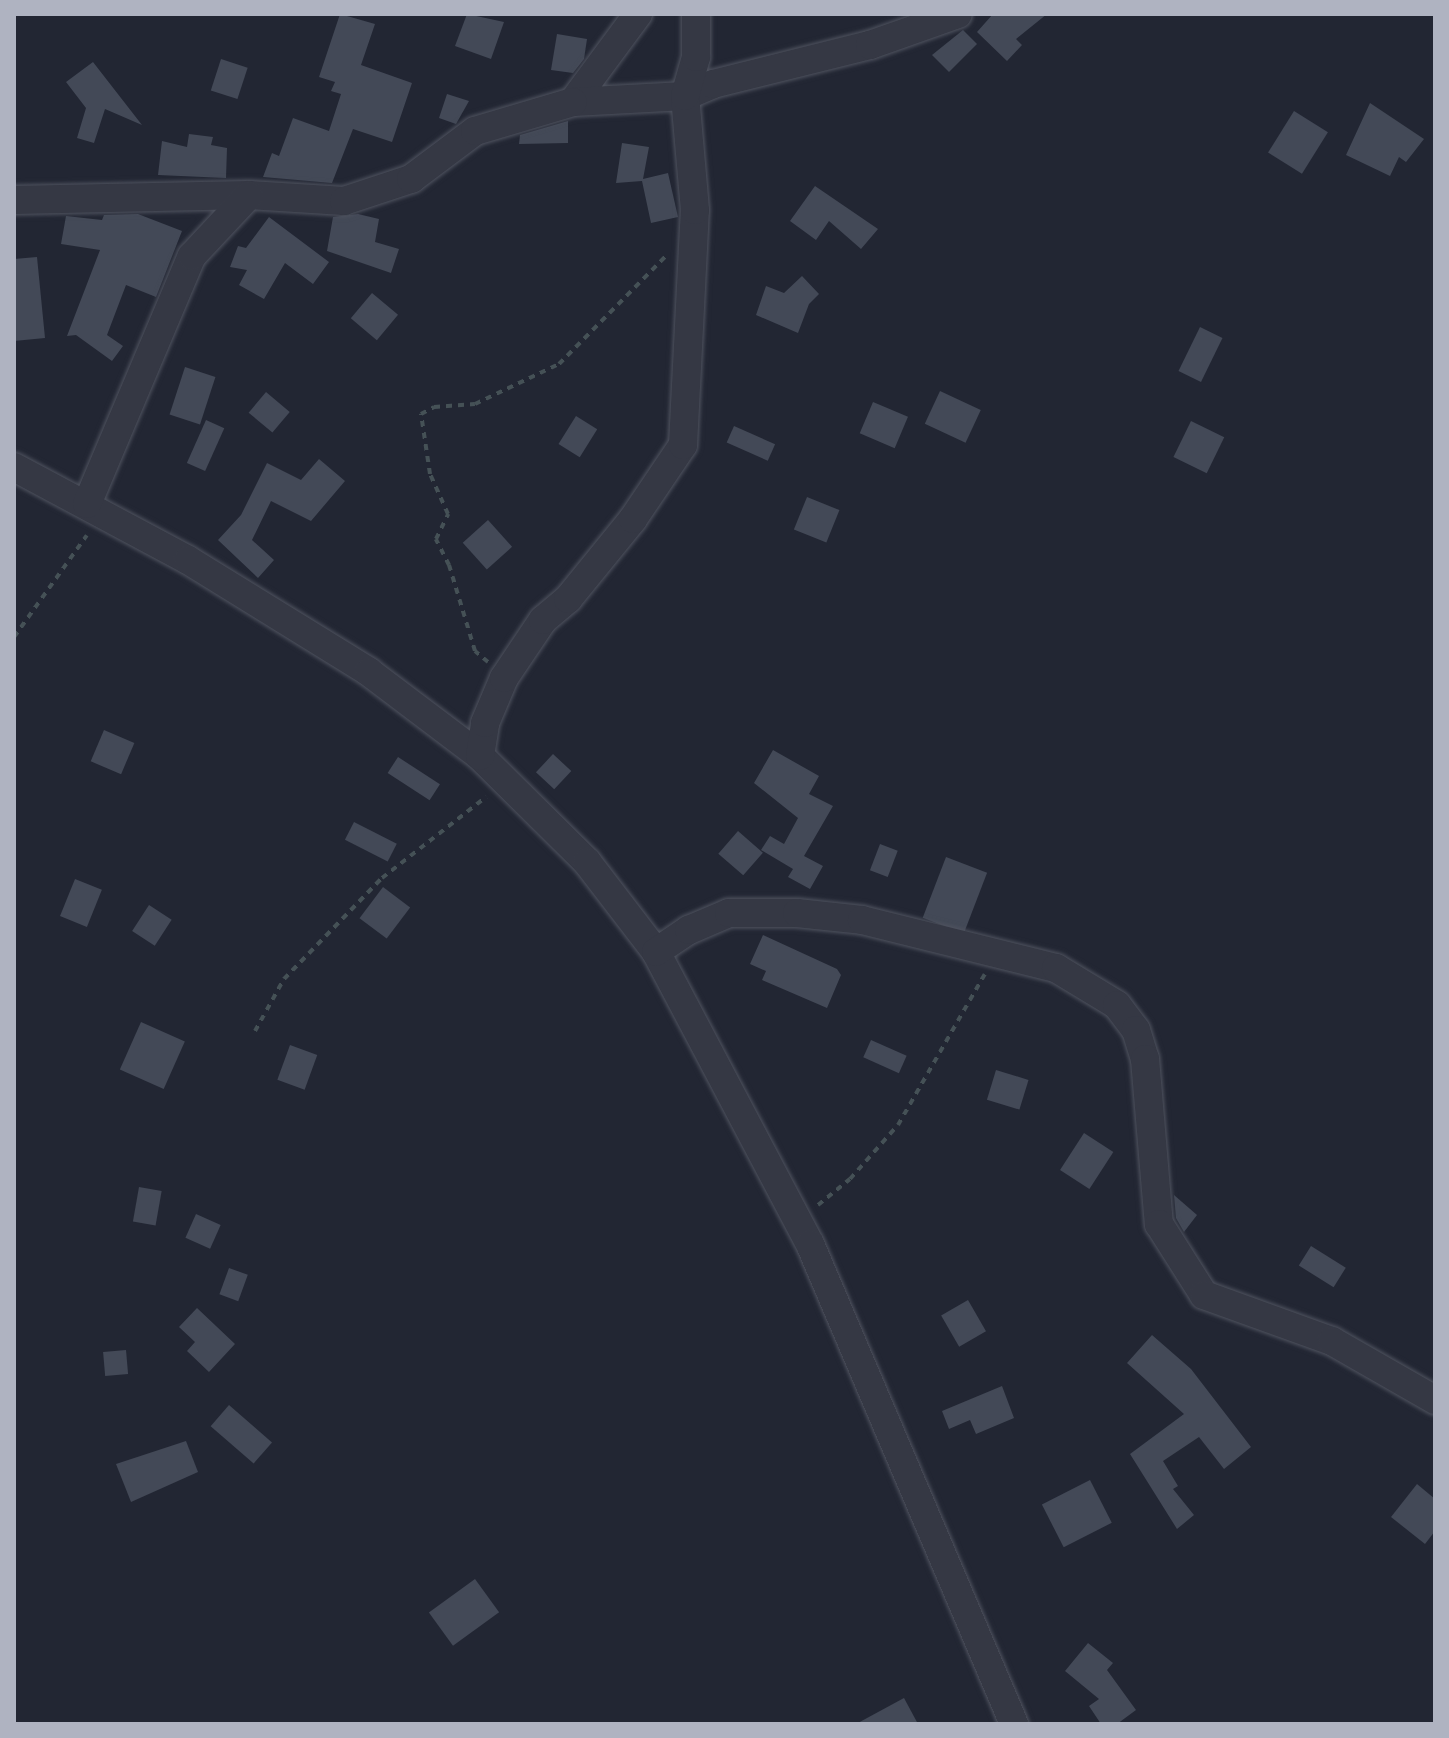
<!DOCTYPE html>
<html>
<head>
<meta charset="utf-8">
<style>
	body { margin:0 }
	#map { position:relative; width:1449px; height:1738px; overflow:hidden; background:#222633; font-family:"Work Sans",sans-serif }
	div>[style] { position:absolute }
	.building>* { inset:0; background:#434957; transform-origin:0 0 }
	.path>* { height:4px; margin-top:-2px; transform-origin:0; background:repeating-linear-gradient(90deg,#455156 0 6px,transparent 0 12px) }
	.roads { filter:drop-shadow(0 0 2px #4f535f) drop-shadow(0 0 2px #4f535f) }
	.minor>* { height:28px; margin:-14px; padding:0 14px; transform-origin:14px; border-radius:14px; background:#353844 }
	span { translate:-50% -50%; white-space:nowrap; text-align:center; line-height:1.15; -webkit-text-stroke:6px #1a1e28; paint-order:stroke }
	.frame { position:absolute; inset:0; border:16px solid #afb3c1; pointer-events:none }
</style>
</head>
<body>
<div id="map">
	<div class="building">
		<i style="clip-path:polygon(340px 14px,375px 24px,361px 65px,412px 83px,392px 142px,353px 129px,332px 183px,263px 177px,272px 153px,279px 156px,293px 118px,329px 131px,341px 94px,331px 91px,335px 82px,319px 77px)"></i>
		<i style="clip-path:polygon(467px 14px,504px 22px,491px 59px,455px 46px)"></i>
		<i style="clip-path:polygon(993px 14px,1047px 14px,1016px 39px,1022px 45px,1007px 61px,977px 32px)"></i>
		<i style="clip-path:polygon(963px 30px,977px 44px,949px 72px,932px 55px)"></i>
		<i style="clip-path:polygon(557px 34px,587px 39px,584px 59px,573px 73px,551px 70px)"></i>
		<i style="left:221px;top:59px;width:28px;height:33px;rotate:18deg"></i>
		<i style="clip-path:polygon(93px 62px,142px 125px,105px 109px,94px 143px,77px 138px,86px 108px,66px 82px)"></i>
		<i style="clip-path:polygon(447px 94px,469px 101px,456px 124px,439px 118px)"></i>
		<i style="clip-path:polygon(1370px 103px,1424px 139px,1406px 162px,1399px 157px,1390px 176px,1346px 155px)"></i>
		<i style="left:1294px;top:111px;width:40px;height:49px;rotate:32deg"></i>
		<i style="clip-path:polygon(568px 121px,568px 143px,519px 144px,520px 135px)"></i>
		<i style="clip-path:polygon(189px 134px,213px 137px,211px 145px,227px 148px,226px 178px,158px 175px,162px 141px,187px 147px)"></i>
		<i style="clip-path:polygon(622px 143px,649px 147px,643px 179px,668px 173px,678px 217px,651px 223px,642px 181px,616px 183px)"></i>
		<i style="clip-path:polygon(815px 186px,878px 229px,861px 249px,829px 221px,816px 240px,790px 221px)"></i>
		<i style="clip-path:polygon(138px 214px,182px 231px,156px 297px,126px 285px,107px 335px,123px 346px,112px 361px,76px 335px,67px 336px,100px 250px,61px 244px,66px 216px,102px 220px,104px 215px)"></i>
		<i style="clip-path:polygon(358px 214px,379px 219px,375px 242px,399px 249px,391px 273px,327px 251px,333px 217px)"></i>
		<i style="clip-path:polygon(269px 217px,329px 262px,313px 284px,285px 263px,264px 299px,239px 285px,247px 270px,230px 267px,238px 246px,246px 248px)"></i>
		<i style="clip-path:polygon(37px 257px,45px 338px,14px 341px,14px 259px)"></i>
		<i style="clip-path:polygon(802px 276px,819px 294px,809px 304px,798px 333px,756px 315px,766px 286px,784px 293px)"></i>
		<i style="left:372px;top:293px;width:34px;height:33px;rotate:40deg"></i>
		<i style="left:1200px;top:327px;width:25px;height:49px;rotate:26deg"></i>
		<i style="left:185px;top:367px;width:32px;height:50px;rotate:18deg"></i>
		<i style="left:940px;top:391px;width:45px;height:36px;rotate:25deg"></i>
		<i style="left:266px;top:392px;width:31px;height:27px;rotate:40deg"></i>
		<i style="left:873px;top:402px;width:38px;height:34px;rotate:23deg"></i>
		<i style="left:576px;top:416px;width:25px;height:33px;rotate:32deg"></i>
		<i style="left:206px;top:420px;width:20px;height:47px;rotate:24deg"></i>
		<i style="left:1191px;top:421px;width:37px;height:40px;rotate:26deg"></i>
		<i style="left:734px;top:426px;width:45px;height:18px;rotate:24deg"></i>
		<i style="clip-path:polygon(319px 459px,345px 481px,311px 521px,271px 501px,252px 540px,274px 560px,258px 578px,218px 540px,241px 515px,267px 463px,301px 480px)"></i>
		<i style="left:807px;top:497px;width:35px;height:35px;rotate:22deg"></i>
		<i style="left:488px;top:520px;width:36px;height:34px;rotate:48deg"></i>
		<i style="left:104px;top:730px;width:33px;height:34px;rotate:23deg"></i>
		<i style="clip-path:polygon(773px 750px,819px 776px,809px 794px,833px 806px,804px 856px,823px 866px,810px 889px,788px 877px,793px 869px,761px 850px,770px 836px,784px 844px,798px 818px,754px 783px)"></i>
		<i style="left:553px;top:754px;width:25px;height:25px;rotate:43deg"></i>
		<i style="left:398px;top:757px;width:50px;height:19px;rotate:33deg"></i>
		<i style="left:354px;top:822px;width:48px;height:20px;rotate:27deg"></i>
		<i style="left:738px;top:831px;width:33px;height:30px;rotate:41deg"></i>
		<i style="left:880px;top:844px;width:19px;height:28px;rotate:21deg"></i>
		<i style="left:946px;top:857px;width:44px;height:65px;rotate:21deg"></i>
		<i style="left:75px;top:879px;width:29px;height:40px;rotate:22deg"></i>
		<i style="left:383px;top:887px;width:34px;height:39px;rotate:37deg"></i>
		<i style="left:149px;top:905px;width:27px;height:31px;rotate:33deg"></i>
		<i style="clip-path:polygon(763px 935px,837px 969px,841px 975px,827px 1008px,762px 980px,766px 971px,750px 964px)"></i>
		<i style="left:141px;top:1022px;width:48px;height:52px;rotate:24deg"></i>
		<i style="left:871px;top:1040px;width:39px;height:19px;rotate:24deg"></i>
		<i style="left:290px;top:1045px;width:29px;height:37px;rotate:20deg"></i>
		<i style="left:996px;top:1070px;width:34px;height:31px;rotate:17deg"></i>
		<i style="left:1084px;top:1133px;width:35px;height:44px;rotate:33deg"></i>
		<i style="left:139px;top:1187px;width:23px;height:35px;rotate:10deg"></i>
		<i style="clip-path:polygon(1174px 1195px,1197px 1215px,1184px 1232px,1176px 1218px)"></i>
		<i style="left:196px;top:1214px;width:27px;height:26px;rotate:24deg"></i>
		<i style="left:1311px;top:1246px;width:41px;height:23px;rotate:32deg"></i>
		<i style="left:229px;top:1268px;width:20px;height:28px;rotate:20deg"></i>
		<i style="left:968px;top:1300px;width:36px;height:31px;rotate:60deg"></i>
		<i style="clip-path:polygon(197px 1308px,235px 1344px,209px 1372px,187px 1351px,195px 1342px,179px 1327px)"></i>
		<i style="clip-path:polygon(1152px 1335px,1191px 1369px,1251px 1447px,1224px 1469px,1199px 1437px,1163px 1461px,1178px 1486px,1173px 1489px,1194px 1515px,1177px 1529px,1130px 1454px,1184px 1414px,1127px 1363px)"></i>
		<i style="left:126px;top:1350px;width:24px;height:23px;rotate:85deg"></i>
		<i style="clip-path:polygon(1002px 1386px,1014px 1418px,976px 1434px,970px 1420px,949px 1429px,942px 1411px)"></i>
		<i style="left:229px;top:1405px;width:57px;height:28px;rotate:41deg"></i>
		<i style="clip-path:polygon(186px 1441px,198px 1472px,131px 1502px,116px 1464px)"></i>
		<i style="left:1090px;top:1480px;width:48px;height:54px;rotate:63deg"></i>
		<i style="clip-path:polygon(1417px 1484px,1435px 1499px,1435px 1531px,1425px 1544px,1391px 1517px)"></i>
		<i style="left:475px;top:1579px;width:41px;height:57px;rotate:54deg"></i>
		<i style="clip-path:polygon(1088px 1643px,1113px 1663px,1107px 1670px,1136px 1710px,1117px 1724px,1101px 1724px,1089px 1706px,1099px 1699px,1065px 1671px)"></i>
		<i style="clip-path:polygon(904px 1698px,918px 1724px,856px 1724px)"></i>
	</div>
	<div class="path">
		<i style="left:14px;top:637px;width:125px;rotate:-54.4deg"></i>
		<i style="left:488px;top:662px;width:17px;rotate:-140deg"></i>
		<i style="left:475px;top:651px;width:90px;rotate:-106.8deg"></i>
		<i style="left:449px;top:565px;width:29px;rotate:-117deg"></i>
		<i style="left:436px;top:539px;width:28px;rotate:-64deg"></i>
		<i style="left:448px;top:514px;width:44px;rotate:-114.2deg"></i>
		<i style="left:430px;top:474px;width:61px;rotate:-98.5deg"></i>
		<i style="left:421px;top:414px;width:15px;rotate:-28deg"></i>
		<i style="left:434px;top:407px;width:41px;rotate:-4.2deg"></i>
		<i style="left:475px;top:404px;width:93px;rotate:-25.5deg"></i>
		<i style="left:559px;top:364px;width:155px;rotate:-45.3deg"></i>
		<i style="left:255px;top:1031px;width:60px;rotate:-60.9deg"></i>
		<i style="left:284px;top:979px;width:141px;rotate:-45.9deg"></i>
		<i style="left:382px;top:878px;width:132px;rotate:-37.9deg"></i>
		<i style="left:818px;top:1205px;width:41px;rotate:-39.1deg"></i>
		<i style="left:850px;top:1179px;width:72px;rotate:-48.4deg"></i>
		<i style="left:898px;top:1125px;width:174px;rotate:-60.1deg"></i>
	</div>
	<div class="roads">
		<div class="minor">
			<i style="left:638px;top:14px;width:109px;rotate:126.5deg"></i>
			<i style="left:573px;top:102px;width:112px;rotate:-3.1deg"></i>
			<i style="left:685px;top:96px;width:30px;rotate:-23deg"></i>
			<i style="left:713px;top:84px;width:162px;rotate:-14deg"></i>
			<i style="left:870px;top:45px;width:93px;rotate:-19.4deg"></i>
			<i style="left:14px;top:200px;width:235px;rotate:-1.2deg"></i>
			<i style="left:249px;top:195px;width:95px;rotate:3.6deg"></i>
			<i style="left:344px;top:201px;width:71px;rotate:-18.2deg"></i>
			<i style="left:411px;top:179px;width:80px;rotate:-36.9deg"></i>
			<i style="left:475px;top:131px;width:102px;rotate:-16.5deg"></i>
			<i style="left:14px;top:467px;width:197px;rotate:28.1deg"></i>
			<i style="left:188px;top:560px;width:213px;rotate:31.7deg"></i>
			<i style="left:369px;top:672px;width:139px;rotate:37.1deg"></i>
			<i style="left:480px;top:756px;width:151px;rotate:44.7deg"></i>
			<i style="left:587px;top:862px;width:113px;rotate:52.5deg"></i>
			<i style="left:656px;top:952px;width:330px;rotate:62.2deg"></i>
			<i style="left:810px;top:1244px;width:522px;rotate:66.97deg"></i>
			<i style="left:87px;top:504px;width:269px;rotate:-67.1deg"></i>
			<i style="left:192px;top:256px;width:83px;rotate:-46.9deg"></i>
			<i style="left:480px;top:756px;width:33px;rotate:-81deg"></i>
			<i style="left:485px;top:723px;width:49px;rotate:-67.1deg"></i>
			<i style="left:504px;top:678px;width:70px;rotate:-56.1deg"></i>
			<i style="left:543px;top:620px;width:33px;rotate:-40deg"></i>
			<i style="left:568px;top:599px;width:103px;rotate:-50.9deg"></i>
			<i style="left:633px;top:519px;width:89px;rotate:-56deg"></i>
			<i style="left:683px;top:445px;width:235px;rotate:-87.1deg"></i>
			<i style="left:695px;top:210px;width:114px;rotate:-95deg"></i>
			<i style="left:685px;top:96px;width:41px;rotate:-74.2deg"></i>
			<i style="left:696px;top:57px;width:43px;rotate:-90deg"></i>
			<i style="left:656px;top:952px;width:40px;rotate:-34deg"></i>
			<i style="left:689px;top:930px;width:43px;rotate:-23deg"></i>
			<i style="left:729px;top:913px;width:68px"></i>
			<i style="left:797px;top:913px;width:65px;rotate:6.1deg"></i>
			<i style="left:862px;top:920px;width:200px;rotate:13.9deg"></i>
			<i style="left:1056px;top:968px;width:71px;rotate:31.2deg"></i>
			<i style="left:1117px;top:1005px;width:31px;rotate:53deg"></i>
			<i style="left:1136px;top:1030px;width:30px;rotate:73deg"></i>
			<i style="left:1145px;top:1059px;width:166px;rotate:85.2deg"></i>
			<i style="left:1159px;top:1224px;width:84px;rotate:57.6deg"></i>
			<i style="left:1204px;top:1295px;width:136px;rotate:19.8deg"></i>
			<i style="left:1332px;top:1341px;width:119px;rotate:29.8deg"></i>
		</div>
	</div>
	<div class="frame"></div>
</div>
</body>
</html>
